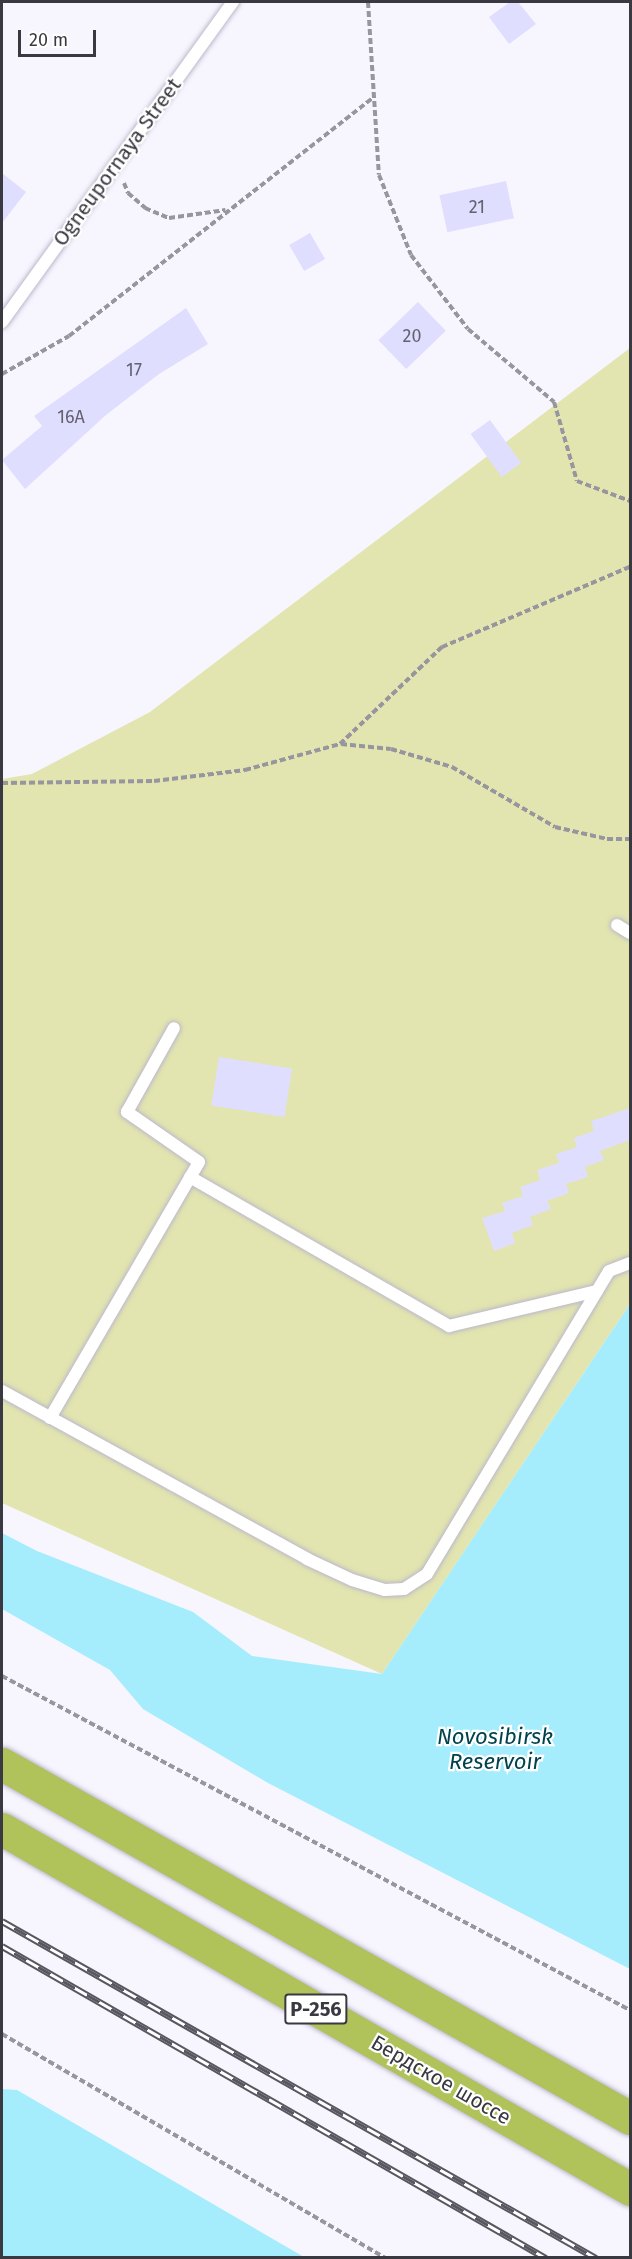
<!DOCTYPE html>
<html>
<head>
<meta charset="utf-8">
<style>
	body { margin:0 }
	#map { position:relative; width:632px; height:2259px; overflow:hidden; background:#f7f5fe; font-family:"Fira Sans",sans-serif }
	div>[style] { position:absolute }
	.green>* { inset:0; background:#e2e5af }
	.water>* { inset:0; background:#a5edfc }
	.building>* { inset:0; background:#e0deff; transform-origin:0 0 }
	.path>* { height:4px; margin-top:-2px; transform-origin:0; background:repeating-linear-gradient(90deg,#97959e 0 6px,transparent 0 9px) }
	.roads { filter:drop-shadow(0 0 2px #bcb8cb) drop-shadow(0 0 2px #bcb8cb) }
	.service>* { height:12px; margin:-6px; padding:0 6px; transform-origin:6px; border-radius:6px; background:#fff }
	.trunk>* { height:33px; margin:-16.5px; padding:0 16.5px; transform-origin:16.5px; border-radius:16.5px; background:#b0c25a }
	.rail>* { height:7px; margin-top:-3.5px; transform-origin:0; background:repeating-linear-gradient(90deg,#fff 0 14px,#58575f 0 28px); box-sizing:border-box; border-block:2px solid #58575f }
	span { translate:-50% -50%; white-space:nowrap; text-align:center; line-height:1.15; -webkit-text-stroke:4.5px #fff; paint-order:stroke }
	.number-label { font-size:18px; color:#646270 }
	.number-label span { -webkit-text-stroke-width:0 }
	.shield-label span { padding:2px 4px; background:#fff; border:2px solid; border-radius:4px; -webkit-text-stroke-width:0 }
	.shield-label { font-size:20px; color:#3a3941; font-weight:700 }
	.street-label { font-size:21px; color:#3a3941 }
	.water-label { font-size:22px; color:#00434e; font-style:italic }
	.frame { position:absolute; inset:0; border:3px solid #3a3941; pointer-events:none }
	.scale { position:absolute; left:18px; top:30px; width:78px; height:27px; box-sizing:border-box; border:3px solid #3a3941; border-top:0; padding-left:8px; font-size:18px; line-height:21px; white-space:nowrap; color:#3a3941; -webkit-text-stroke:4px #fff; paint-order:stroke }
</style>
</head>
<body>
<div id="map">
	<div class="green">
		<i style="clip-path:polygon(630px 348px,630px 1304px,382px 1674px,2px 1503px,2px 779px,32px 774px,150px 712px)"></i>
	</div>
	<div class="water">
		<i style="clip-path:polygon(630px 1304px,630px 1969px,268px 1783px,143px 1709px,110px 1670px,2px 1609px,2px 1533px,37px 1551px,193px 1612px,252px 1656px,382px 1674px)"></i>
		<i style="clip-path:polygon(2px 2089px,17px 2090px,304px 2257px,2px 2257px)"></i>
	</div>
	<div class="building">
		<i style="clip-path:polygon(510px 2px,518px 2px,536px 24px,509px 44px,489px 17px)"></i>
		<i style="clip-path:polygon(2px 173px,26px 192px,2px 223px)"></i>
		<i style="left:506px;top:181px;width:38px;height:68px;rotate:78deg"></i>
		<i style="left:310px;top:233px;width:30px;height:24px;rotate:60deg"></i>
		<i style="left:418px;top:302px;width:40px;height:55px;rotate:46deg"></i>
		<i style="clip-path:polygon(186px 308px,208px 344px,159px 374px,106px 415px,25px 489px,2px 460px,42px 426px,34px 416px)"></i>
		<i style="left:490px;top:420px;width:53px;height:24px;rotate:54deg"></i>
		<i style="left:219px;top:1057px;width:74px;height:49px;rotate:9deg"></i>
		<i style="clip-path:polygon(630px 1108px,630px 1140px,600px 1151px,604px 1160px,585px 1167px,588px 1177px,566px 1184px,569px 1193px,547px 1201px,551px 1209px,530px 1217px,533px 1225px,512px 1233px,515px 1243px,494px 1251px,482px 1218px,505px 1211px,502px 1203px,523px 1196px,520px 1187px,540px 1180px,537px 1170px,559px 1163px,556px 1154px,577px 1147px,574px 1138px,594px 1131px,591px 1121px)"></i>
	</div>
	<div class="path">
		<i style="left:368px;top:2px;width:173px;rotate:86.4deg"></i>
		<i style="left:379px;top:175px;width:86px;rotate:68.2deg"></i>
		<i style="left:411px;top:255px;width:93px;rotate:52.4deg"></i>
		<i style="left:468px;top:329px;width:113px;rotate:40.3deg"></i>
		<i style="left:554px;top:402px;width:82px;rotate:73.8deg"></i>
		<i style="left:577px;top:481px;width:57px;rotate:20.7deg"></i>
		<i style="left:124px;top:183px;width:11px;rotate:68deg"></i>
		<i style="left:128px;top:193px;width:23px;rotate:41deg"></i>
		<i style="left:145px;top:208px;width:26px;rotate:23deg"></i>
		<i style="left:169px;top:218px;width:57px;rotate:-8.1deg"></i>
		<i style="left:2px;top:374px;width:77px;rotate:-29.6deg"></i>
		<i style="left:69px;top:336px;width:387px;rotate:-38.1deg"></i>
		<i style="left:341px;top:744px;width:50px;rotate:5.7deg"></i>
		<i style="left:391px;top:749px;width:64px;rotate:16.4deg"></i>
		<i style="left:452px;top:767px;width:119px;rotate:30.2deg"></i>
		<i style="left:555px;top:827px;width:53px;rotate:13deg"></i>
		<i style="left:607px;top:839px;width:23px"></i>
		<i style="left:2px;top:783px;width:152px;rotate:-0.8deg"></i>
		<i style="left:154px;top:781px;width:92px;rotate:-6.9deg"></i>
		<i style="left:245px;top:770px;width:98px;rotate:-15.3deg"></i>
		<i style="left:340px;top:744px;width:141px;rotate:-43.6deg"></i>
		<i style="left:442px;top:647px;width:204px;rotate:-23.1deg"></i>
		<i style="left:2px;top:1676px;width:711px;rotate:28.01deg"></i>
		<i style="left:2px;top:2034px;width:445px;rotate:30.3deg"></i>
	</div>
	<div class="roads">
		<div class="service">
			<i style="left:2px;top:322px;width:395px;rotate:-54.2deg"></i>
			<i style="left:617px;top:925px;width:15px;rotate:32deg"></i>
			<i style="left:190px;top:1177px;width:299px;rotate:29.9deg"></i>
			<i style="left:449px;top:1326px;width:152px;rotate:-13.3deg"></i>
			<i style="left:2px;top:1391px;width:348px;rotate:28.8deg"></i>
			<i style="left:307px;top:1559px;width:50px;rotate:25deg"></i>
			<i style="left:352px;top:1580px;width:34px;rotate:17deg"></i>
			<i style="left:385px;top:1590px;width:19px;rotate:-3deg"></i>
			<i style="left:404px;top:1589px;width:27px;rotate:-33deg"></i>
			<i style="left:427px;top:1574px;width:353px;rotate:-59deg"></i>
			<i style="left:609px;top:1271px;width:22px;rotate:-21deg"></i>
			<i style="left:50px;top:1418px;width:296px;rotate:-59.8deg"></i>
			<i style="left:199px;top:1162px;width:88px;rotate:-145.2deg"></i>
			<i style="left:127px;top:1112px;width:96px;rotate:-60.8deg"></i>
		</div>
		<div class="trunk">
			<i style="left:2px;top:1764px;width:721px;rotate:29.41deg"></i>
			<i style="left:2px;top:1829px;width:724px;rotate:29.82deg"></i>
		</div>
	</div>
	<div class="rail">
		<i style="left:2px;top:1921px;width:683px;rotate:29.57deg"></i>
		<i style="left:2px;top:1946px;width:627px;rotate:29.84deg"></i>
	</div>
	<div class="number-label">
		<span style="left:477px;top:207px">21</span>
		<span style="left:412px;top:336px">20</span>
		<span style="left:134px;top:370px">17</span>
		<span style="left:71px;top:417px">16А</span>
	</div>
	<div class="shield-label">
		<span style="left:316px;top:2009px">Р-256</span>
	</div>
	<div class="street-label">
		<span style="left:117px;top:162px;rotate:-54deg">Ogneupornaya Street</span>
		<span style="left:441px;top:2080px;rotate:30deg">Бердское шоссе</span>
	</div>
	<div class="water-label">
		<span style="left:495px;top:1749px">Novosibirsk<br>Reservoir</span>
	</div>
	<div class="frame"></div>
	<div class="scale">20 m</div>
</div>
</body>
</html>
